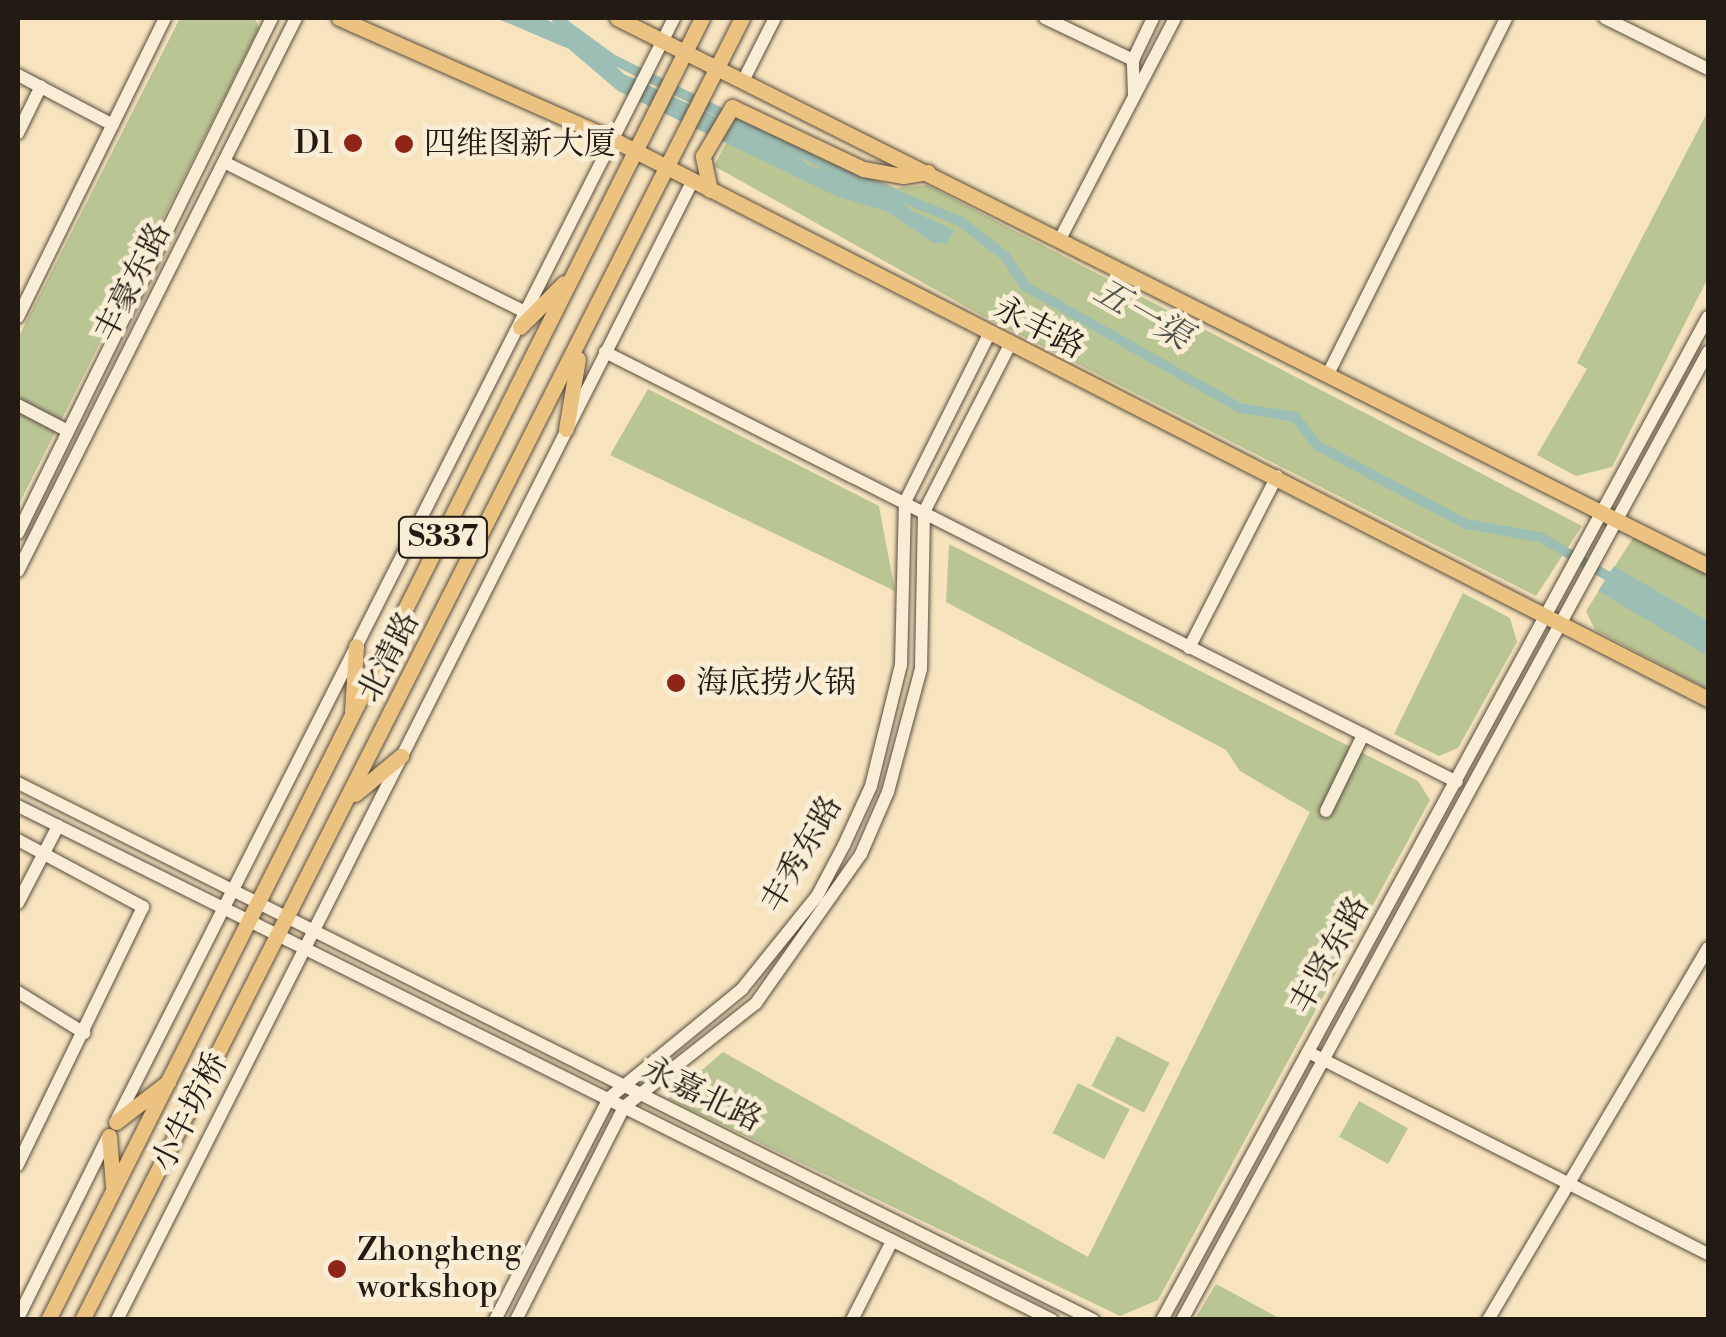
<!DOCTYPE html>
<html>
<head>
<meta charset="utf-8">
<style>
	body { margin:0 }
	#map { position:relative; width:1726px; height:1337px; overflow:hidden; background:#f7e4bf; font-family:"Libre Bodoni","Noto Serif SC",serif }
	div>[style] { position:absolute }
	.green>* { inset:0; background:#bac594; transform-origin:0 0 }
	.water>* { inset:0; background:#9dbeb4 }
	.canal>* { height:10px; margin:-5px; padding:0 5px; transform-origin:5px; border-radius:5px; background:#9dbeb4 }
	.roads { filter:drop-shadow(0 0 2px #584d3e) drop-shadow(0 0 2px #584d3e) }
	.minor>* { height:12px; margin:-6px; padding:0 6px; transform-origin:6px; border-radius:6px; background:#faedd5 }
	.major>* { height:15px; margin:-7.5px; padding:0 7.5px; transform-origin:7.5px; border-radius:7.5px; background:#ecc280 }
	.dots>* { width:28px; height:28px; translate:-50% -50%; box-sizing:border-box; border:5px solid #faedd5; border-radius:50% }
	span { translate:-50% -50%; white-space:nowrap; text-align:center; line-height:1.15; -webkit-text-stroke:9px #faedd5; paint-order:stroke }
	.shield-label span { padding:2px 8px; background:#faedd5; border:2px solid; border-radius:8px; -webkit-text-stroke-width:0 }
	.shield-label { font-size:30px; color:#231b13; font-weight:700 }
	.poi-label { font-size:32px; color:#231b13 }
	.right { translate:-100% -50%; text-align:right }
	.left { translate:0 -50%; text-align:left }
	.street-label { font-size:32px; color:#231b13 }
	.water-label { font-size:35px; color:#4e544b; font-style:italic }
	.frame { position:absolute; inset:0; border:20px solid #231b13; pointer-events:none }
</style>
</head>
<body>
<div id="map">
	<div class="green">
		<i style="clip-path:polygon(180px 18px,255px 18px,259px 28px,18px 506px,18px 338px)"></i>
		<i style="clip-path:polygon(1708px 111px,1708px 278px,1612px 467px,1576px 476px,1537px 455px,1587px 369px,1577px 363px)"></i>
		<i style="clip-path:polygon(737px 122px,896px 188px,927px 185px,1582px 526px,1536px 596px,979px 314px,714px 166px)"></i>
		<i style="clip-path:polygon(648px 389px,879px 506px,895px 591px,610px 455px)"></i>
		<i style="clip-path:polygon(1633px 538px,1708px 573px,1708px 689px,1595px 630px,1586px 611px)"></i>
		<i style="clip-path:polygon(949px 544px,1418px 781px,1430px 800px,1158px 1300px,1120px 1316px,668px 1099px,723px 1052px,1088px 1257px,1310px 812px,1240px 771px,1226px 750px,946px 602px)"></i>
		<i style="clip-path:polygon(1463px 593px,1510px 618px,1517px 642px,1458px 748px,1439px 756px,1394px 734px)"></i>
		<i style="left:1117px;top:1036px;width:59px;height:56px;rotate:27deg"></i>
		<i style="left:1078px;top:1083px;width:58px;height:56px;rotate:27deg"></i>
		<i style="left:1359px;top:1101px;width:56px;height:41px;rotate:29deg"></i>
		<i style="clip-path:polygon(1216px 1284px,1281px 1319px,1195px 1319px)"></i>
	</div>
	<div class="water">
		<i style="clip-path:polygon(496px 18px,543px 18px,584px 37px,624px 74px,791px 151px,808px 165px,889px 190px,912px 211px,954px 230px,947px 243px,933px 243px,888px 212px,836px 196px,618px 91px,569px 49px)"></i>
		<i style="clip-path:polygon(1614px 566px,1708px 621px,1708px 656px,1598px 591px)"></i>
	</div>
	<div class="canal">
		<i style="left:556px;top:18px;width:69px;rotate:36.2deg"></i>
		<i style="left:612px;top:59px;width:255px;rotate:26.3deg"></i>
		<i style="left:841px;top:172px;width:130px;rotate:22.6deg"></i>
		<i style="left:961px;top:222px;width:56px;rotate:37.7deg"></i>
		<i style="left:1005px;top:256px;width:36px;rotate:56deg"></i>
		<i style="left:1025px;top:286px;width:247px;rotate:29.6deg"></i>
		<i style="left:1240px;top:408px;width:56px;rotate:9.3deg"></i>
		<i style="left:1295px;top:417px;width:37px;rotate:52deg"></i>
		<i style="left:1318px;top:446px;width:167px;rotate:27.8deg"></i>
		<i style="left:1466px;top:524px;width:75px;rotate:10deg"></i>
		<i style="left:1540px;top:537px;width:90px;rotate:30deg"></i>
	</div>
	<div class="roads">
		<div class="minor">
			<i style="left:1045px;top:18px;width:98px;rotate:25.5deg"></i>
			<i style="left:1605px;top:18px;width:115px;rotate:26.3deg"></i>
			<i style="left:18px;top:75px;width:107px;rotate:27.8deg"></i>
			<i style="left:743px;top:81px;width:71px;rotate:-63.1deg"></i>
			<i style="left:1134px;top:95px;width:35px;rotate:-92deg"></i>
			<i style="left:1133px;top:60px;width:47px;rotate:-64.5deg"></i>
			<i style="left:18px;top:133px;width:52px;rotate:-63.9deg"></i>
			<i style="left:224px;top:162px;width:339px;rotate:26.5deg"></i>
			<i style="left:1060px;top:239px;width:249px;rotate:-62.5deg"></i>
			<i style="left:18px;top:317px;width:333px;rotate:-63.8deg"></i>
			<i style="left:605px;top:352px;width:954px;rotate:26.78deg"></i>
			<i style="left:1328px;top:374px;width:398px;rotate:-63.4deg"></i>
			<i style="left:18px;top:405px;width:56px;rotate:27.5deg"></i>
			<i style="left:18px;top:533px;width:574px;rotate:-63.75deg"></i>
			<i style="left:18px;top:571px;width:619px;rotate:-63.31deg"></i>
			<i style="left:1189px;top:648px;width:193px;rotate:-62.9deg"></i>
			<i style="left:18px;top:783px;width:1202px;rotate:26.54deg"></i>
			<i style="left:18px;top:806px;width:1155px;rotate:26.43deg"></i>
			<i style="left:1326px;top:811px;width:85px;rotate:-64deg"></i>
			<i style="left:18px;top:840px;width:142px;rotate:28.2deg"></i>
			<i style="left:143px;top:907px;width:287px;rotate:115.9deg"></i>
			<i style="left:18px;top:903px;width:87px;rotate:-62.5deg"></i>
			<i style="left:18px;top:992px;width:78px;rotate:31.8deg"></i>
			<i style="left:1308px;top:1052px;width:448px;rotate:26.8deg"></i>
			<i style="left:117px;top:1119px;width:1234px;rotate:-63.16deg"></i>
			<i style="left:18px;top:1318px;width:202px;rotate:-63.6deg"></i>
			<i style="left:117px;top:1320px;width:1275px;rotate:-63.19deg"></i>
			<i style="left:495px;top:1320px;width:250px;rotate:-62.8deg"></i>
			<i style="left:609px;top:1098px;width:172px;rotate:-39.3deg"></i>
			<i style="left:742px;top:989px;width:119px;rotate:-51.1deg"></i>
			<i style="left:817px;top:896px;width:58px;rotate:-62.1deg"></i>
			<i style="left:844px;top:845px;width:65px;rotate:-65.4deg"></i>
			<i style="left:871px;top:786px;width:125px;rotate:-76.1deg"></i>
			<i style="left:901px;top:665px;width:163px;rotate:-88.6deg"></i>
			<i style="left:905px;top:502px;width:188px;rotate:-63.4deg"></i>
			<i style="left:516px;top:1320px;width:239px;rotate:-63.1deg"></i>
			<i style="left:624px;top:1107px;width:168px;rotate:-38.2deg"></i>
			<i style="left:756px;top:1003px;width:182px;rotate:-54.8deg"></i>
			<i style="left:861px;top:854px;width:68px;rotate:-66.5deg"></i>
			<i style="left:888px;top:792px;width:127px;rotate:-75deg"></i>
			<i style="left:921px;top:669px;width:157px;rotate:-88.9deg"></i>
			<i style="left:924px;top:512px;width:188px;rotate:-62.8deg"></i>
			<i style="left:852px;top:1320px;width:89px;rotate:-63.1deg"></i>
			<i style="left:1162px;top:1320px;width:1142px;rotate:-61.44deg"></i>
			<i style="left:1182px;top:1320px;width:1102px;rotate:-61.48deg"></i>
			<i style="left:1488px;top:1320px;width:432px;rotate:-59.4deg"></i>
		</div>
		<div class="major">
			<i style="left:339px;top:18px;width:301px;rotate:23.9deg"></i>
			<i style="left:614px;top:140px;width:1229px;rotate:27.07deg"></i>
			<i style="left:617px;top:18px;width:1221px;rotate:26.67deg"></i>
			<i style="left:710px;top:190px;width:35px;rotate:-102deg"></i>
			<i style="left:703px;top:156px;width:57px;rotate:-59.4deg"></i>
			<i style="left:732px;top:107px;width:145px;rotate:25.3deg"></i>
			<i style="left:863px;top:169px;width:41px;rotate:9.9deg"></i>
			<i style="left:903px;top:176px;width:25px;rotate:-9deg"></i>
			<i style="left:520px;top:327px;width:62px;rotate:-45deg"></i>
			<i style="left:566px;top:429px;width:71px;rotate:-80.3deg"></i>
			<i style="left:352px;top:712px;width:66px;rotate:-86.5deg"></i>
			<i style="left:355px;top:794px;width:60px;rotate:-39.6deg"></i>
			<i style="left:116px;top:1122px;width:66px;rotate:-37.6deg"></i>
			<i style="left:109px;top:1136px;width:50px;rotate:85.4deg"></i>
			<i style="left:48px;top:1320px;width:1457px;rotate:-63.33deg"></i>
			<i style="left:82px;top:1320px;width:1460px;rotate:-63.12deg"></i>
		</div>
	</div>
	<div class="dots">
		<i style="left:353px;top:143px;background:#8f2418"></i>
		<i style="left:404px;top:144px;background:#8f2418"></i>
		<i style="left:676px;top:683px;background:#8f2418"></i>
		<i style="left:337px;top:1269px;background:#8f2418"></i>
	</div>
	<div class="shield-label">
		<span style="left:443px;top:537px">S337</span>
	</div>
	<div class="poi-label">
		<span class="right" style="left:333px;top:143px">D1</span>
		<span class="left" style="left:424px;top:144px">四维图新大厦</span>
		<span class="left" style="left:696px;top:683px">海底捞火锅</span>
		<span class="left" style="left:357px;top:1269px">Zhongheng<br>workshop</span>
	</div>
	<div class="street-label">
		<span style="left:133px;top:282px;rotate:-63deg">丰豪东路</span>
		<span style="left:1039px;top:328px;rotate:27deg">永丰路</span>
		<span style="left:389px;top:657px;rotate:-63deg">北清路</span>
		<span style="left:802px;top:854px;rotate:-60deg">丰秀东路</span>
		<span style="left:1330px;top:955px;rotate:-61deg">丰贤东路</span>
		<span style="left:702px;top:1095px;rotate:26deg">永嘉北路</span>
		<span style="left:190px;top:1112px;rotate:-63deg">小牛坊桥</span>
	</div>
	<div class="water-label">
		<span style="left:1142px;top:315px;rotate:30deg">五一渠</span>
	</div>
	<div class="frame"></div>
</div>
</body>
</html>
